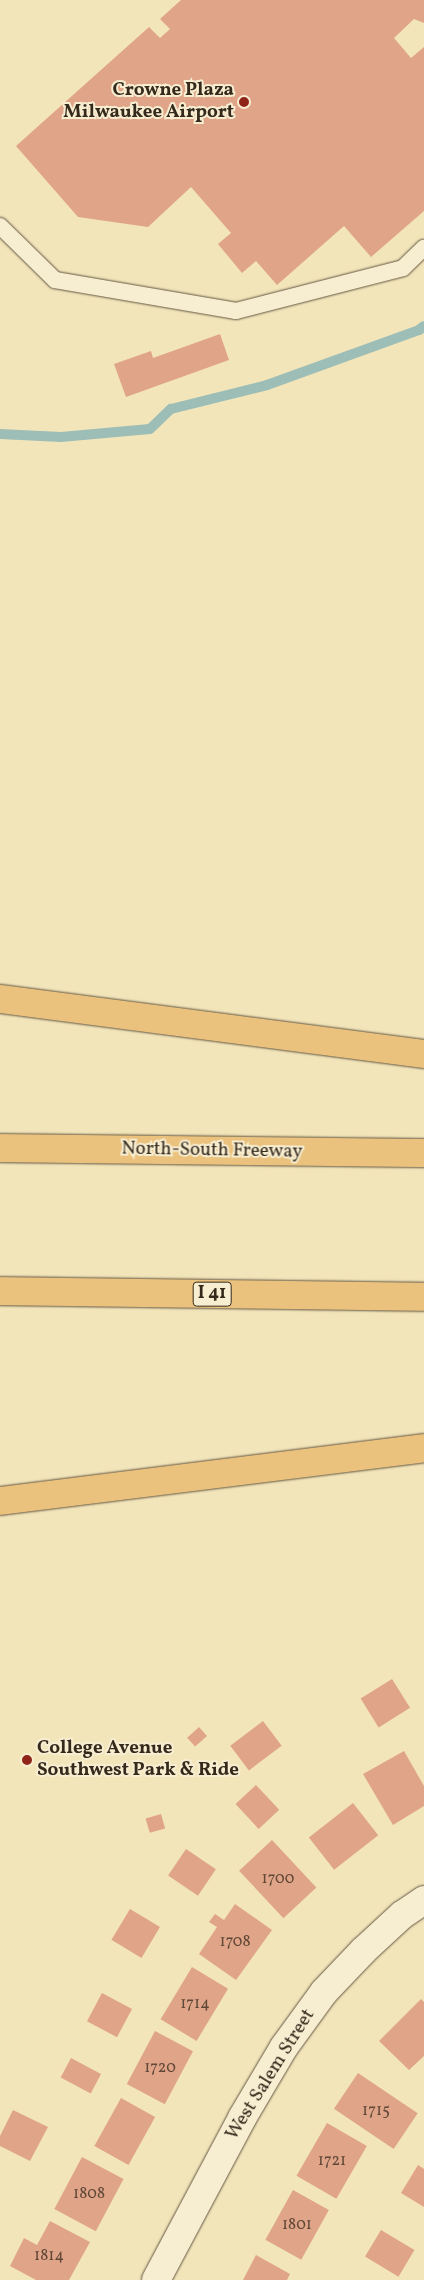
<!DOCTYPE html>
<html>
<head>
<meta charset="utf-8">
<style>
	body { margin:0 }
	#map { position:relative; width:424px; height:2280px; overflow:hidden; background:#f3e5ba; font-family:Vollkorn,serif }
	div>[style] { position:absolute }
	.stream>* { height:10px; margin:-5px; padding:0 5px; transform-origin:5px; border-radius:5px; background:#9dbdb7 }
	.building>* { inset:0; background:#e0a489; transform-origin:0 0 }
	.roads { filter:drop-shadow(0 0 1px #645843) drop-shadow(0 0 1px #645843) }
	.service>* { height:16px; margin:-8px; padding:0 8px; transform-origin:8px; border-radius:8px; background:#f7eed2 }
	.minor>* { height:28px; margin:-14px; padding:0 14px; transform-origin:14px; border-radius:14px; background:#f7eed2 }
	.motorway>* { height:28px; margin:-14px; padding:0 14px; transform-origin:14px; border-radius:14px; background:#eac27d }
	.dots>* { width:14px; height:14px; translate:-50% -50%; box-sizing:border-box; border:2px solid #f7eed2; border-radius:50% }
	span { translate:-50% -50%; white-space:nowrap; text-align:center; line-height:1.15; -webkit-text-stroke:4px #f7eed2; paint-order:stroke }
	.number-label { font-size:16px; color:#604836 }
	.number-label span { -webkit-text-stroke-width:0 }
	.shield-label span { padding:1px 4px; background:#f7eed2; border:1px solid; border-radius:4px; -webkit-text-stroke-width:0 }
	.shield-label { font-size:18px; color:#35291b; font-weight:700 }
	.poi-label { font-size:19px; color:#35291b; font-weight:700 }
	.right { translate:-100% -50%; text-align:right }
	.left { translate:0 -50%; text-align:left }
	.street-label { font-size:19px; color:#35291b }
</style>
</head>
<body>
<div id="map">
	<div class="stream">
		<i style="left:0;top:434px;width:61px;rotate:2.8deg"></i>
		<i style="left:61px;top:437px;width:89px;rotate:-5.1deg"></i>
		<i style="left:150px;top:429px;width:29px;rotate:-44deg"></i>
		<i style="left:171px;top:409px;width:99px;rotate:-14deg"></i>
		<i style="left:267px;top:385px;width:162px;rotate:-19.9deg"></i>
		<i style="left:419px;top:330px;width:6px;rotate:-39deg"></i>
	</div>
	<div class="building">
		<i style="clip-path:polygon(181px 0,424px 0,424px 23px,414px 19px,394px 38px,411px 58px,424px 47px,424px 211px,371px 257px,344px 226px,277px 285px,256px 261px,242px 273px,218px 244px,231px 233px,191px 187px,148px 227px,78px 217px,16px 146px,149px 27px,160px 38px,170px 29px,160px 19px)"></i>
		<i style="clip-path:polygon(220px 334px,229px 360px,126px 397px,114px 364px,151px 351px,153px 358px)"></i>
		<i style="left:392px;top:1679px;width:34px;height:37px;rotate:58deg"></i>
		<i style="left:263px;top:1721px;width:31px;height:41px;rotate:53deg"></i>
		<i style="left:199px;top:1727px;width:12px;height:16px;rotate:48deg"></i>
		<i style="clip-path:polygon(404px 1751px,424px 1786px,424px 1806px,393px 1825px,363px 1774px)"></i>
		<i style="left:256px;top:1785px;width:34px;height:28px;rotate:47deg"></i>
		<i style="left:353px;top:1803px;width:41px;height:56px;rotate:52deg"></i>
		<i style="left:161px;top:1814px;width:15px;height:16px;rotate:74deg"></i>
		<i style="left:272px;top:1840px;width:65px;height:45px;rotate:47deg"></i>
		<i style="left:186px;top:1849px;width:36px;height:32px;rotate:34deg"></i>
		<i style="clip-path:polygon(235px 1904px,272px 1930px,236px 1980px,199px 1954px,217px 1927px,209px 1922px,215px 1914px,224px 1920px)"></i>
		<i style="left:130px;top:1909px;width:35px;height:36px;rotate:31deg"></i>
		<i style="left:192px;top:1967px;width:42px;height:61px;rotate:31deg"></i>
		<i style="left:102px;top:1993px;width:34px;height:32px;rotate:28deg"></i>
		<i style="clip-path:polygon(421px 1999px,424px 2002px,424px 2056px,409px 2070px,379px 2041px)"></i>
		<i style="left:155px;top:2031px;width:43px;height:60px;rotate:28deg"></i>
		<i style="left:71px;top:2058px;width:34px;height:22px;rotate:28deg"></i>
		<i style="left:358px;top:2073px;width:72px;height:43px;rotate:34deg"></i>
		<i style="left:121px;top:2098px;width:39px;height:55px;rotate:29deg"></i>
		<i style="clip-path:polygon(13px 2110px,48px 2127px,30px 2161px,0 2146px,0 2136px)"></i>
		<i style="left:327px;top:2123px;width:46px;height:61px;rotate:30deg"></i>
		<i style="left:82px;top:2157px;width:47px;height:59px;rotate:28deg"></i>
		<i style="clip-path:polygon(418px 2165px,424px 2169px,424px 2207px,401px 2193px)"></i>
		<i style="left:293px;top:2190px;width:41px;height:57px;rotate:29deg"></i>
		<i style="clip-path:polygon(50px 2221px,90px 2242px,69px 2280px,36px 2280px,10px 2266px,24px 2238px,37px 2245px)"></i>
		<i style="left:381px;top:2230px;width:39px;height:31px;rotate:31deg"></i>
		<i style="clip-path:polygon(256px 2255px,290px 2274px,287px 2280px,243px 2280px)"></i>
	</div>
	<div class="roads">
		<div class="service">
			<i style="left:0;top:226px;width:77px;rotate:44.5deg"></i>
			<i style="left:55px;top:280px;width:184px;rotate:9.7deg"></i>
			<i style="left:236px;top:311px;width:172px;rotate:-14.4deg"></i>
			<i style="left:403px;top:268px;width:29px;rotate:-44deg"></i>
		</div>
		<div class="minor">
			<i style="left:156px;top:2280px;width:183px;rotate:-62deg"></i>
			<i style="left:242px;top:2118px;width:82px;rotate:-59.4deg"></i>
			<i style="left:284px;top:2047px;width:68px;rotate:-54deg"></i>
			<i style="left:324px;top:1992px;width:57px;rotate:-46.4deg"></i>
			<i style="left:363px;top:1951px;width:53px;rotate:-42.7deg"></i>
			<i style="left:402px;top:1915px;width:27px;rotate:-34deg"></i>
		</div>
		<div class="motorway">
			<i style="left:0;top:999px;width:428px;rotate:7.4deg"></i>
			<i style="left:0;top:1148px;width:424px;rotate:0.7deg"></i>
			<i style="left:0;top:1291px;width:424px;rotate:0.8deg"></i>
			<i style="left:0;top:1501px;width:427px;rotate:-7.1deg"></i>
		</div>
	</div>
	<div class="dots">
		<i style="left:244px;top:102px;background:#8f2418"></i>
		<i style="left:27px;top:1760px;background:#8f2418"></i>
	</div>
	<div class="number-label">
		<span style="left:278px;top:1879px">1700</span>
		<span style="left:235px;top:1942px">1708</span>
		<span style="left:195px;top:2004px">1714</span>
		<span style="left:160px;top:2068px">1720</span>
		<span style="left:376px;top:2111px">1715</span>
		<span style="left:332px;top:2161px">1721</span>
		<span style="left:89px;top:2194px">1808</span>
		<span style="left:297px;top:2225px">1801</span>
		<span style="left:49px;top:2256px">1814</span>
	</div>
	<div class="shield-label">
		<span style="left:212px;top:1294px">I 41</span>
	</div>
	<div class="poi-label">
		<span class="right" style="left:234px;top:102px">Crowne Plaza<br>Milwaukee Airport</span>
		<span class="left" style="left:37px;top:1760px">College Avenue<br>Southwest Park &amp; Ride</span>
	</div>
	<div class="street-label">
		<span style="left:212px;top:1151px;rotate:1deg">North-South Freeway</span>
		<span style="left:271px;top:2075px;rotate:-58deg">West Salem Street</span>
	</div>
</div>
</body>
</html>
